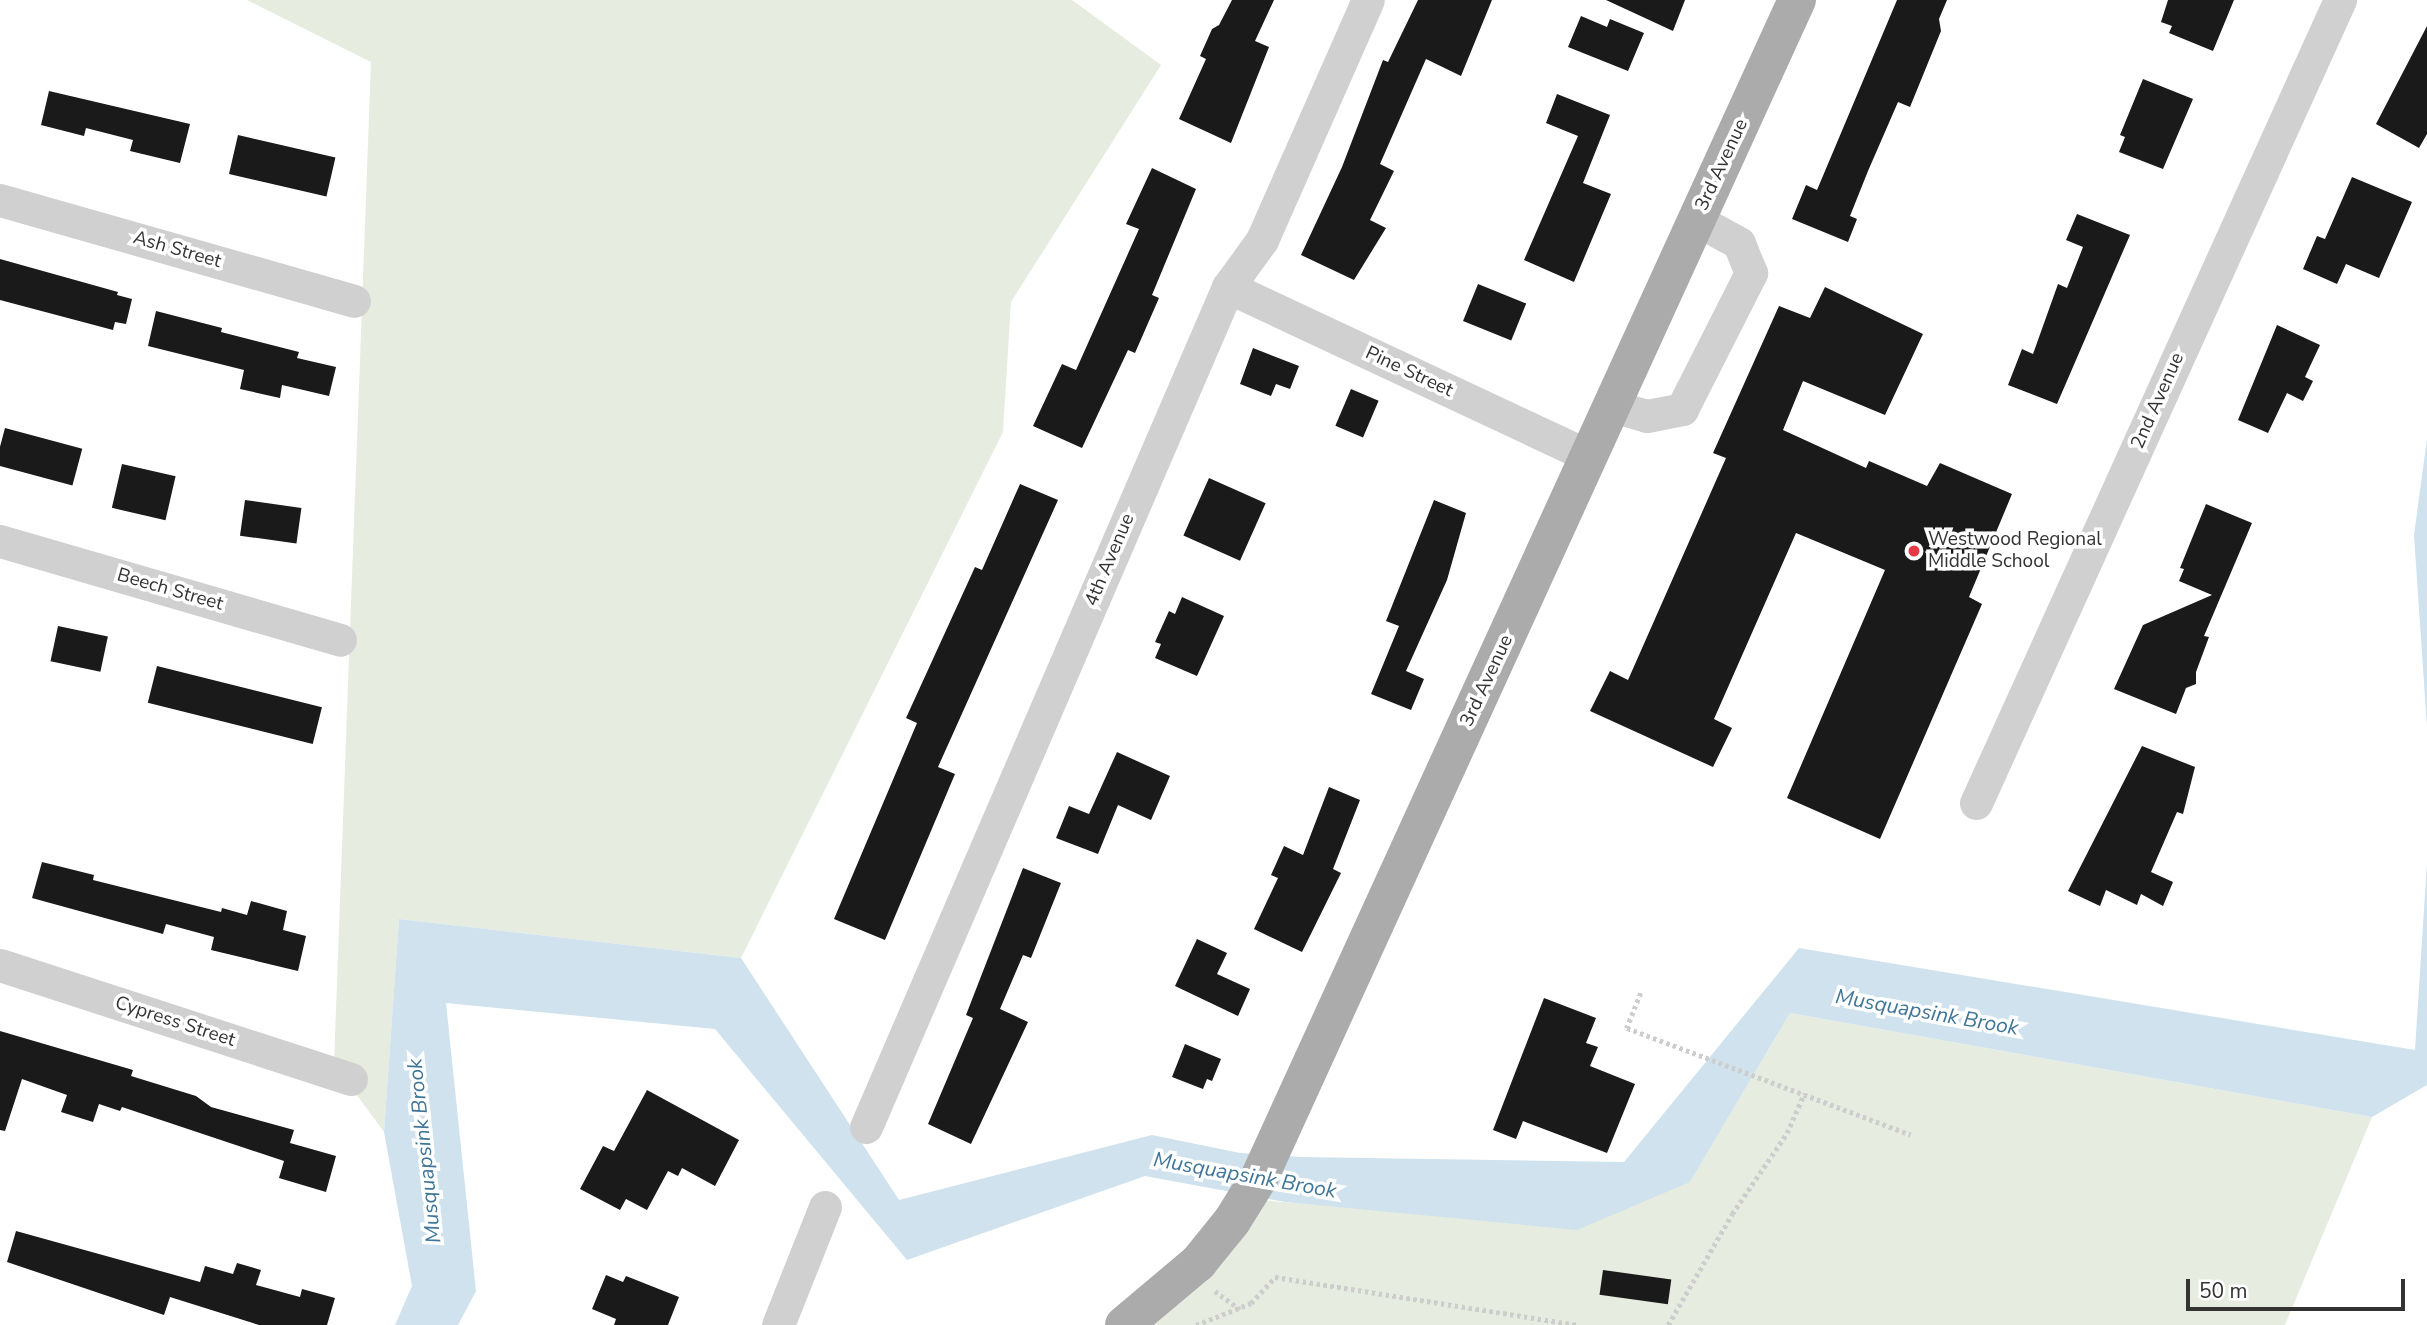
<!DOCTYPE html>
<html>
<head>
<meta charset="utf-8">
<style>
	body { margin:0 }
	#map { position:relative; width:2427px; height:1325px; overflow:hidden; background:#fff; font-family:"Nunito Sans",sans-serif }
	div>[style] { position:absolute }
	.green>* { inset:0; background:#e6ecdf }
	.water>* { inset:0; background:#cfe2ee }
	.building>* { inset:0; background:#1a1a1a; transform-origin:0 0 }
	.path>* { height:4.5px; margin-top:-2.25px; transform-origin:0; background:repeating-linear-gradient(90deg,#cdcdcd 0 3.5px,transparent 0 7px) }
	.minor>* { height:33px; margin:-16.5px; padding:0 16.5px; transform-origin:16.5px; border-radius:16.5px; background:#d0d0d0 }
	.major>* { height:38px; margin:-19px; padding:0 19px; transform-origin:19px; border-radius:19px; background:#ababab }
	.dots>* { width:19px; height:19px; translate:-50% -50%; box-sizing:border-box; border:4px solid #fff; border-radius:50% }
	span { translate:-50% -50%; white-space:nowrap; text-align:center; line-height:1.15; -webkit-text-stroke:7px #fff; paint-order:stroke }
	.street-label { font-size:19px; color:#333 }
	.poi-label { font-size:19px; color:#333 }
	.left { translate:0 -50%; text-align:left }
	.water-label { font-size:21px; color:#3f7597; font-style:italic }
	.scale { position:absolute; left:2186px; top:1279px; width:219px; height:32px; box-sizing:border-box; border:4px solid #333; border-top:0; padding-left:9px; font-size:21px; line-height:24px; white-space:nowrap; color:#333; -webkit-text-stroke:5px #fff; paint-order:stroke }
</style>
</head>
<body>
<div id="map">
	<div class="green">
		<i style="clip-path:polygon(247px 0,1072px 0,1161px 65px,1011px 302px,1003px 432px,741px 958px,399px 919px,384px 1132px,334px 1064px,371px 62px)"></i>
		<i style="clip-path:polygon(1790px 1013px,2372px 1117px,2285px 1325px,1124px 1325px,1247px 1199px,1320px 1205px,1690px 1182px)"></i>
	</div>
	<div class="water">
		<i style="clip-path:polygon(2427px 439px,2427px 727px,2414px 535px)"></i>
		<i style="clip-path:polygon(2427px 863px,2427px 1085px,2372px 1117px,1790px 1013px,1690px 1182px,1577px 1230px,1285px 1202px,1145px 1176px,907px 1260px,715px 1029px,446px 1003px,476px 1291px,458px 1325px,395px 1325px,412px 1286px,384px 1132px,399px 919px,741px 958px,899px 1200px,1152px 1135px,1240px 1153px,1302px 1157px,1624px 1162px,1799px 948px,2415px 1050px)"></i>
	</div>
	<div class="building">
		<i style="clip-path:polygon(1232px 0,1274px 0,1255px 41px,1269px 47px,1231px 143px,1179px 119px,1206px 59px,1200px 56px,1212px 29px,1219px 25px)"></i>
		<i style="clip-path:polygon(1418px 0,1492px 0,1461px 76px,1426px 59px,1380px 164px,1394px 171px,1370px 220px,1386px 228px,1354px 280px,1301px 255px,1342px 167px,1383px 60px,1388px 62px)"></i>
		<i style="clip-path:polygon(1606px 0,1685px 0,1673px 31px)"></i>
		<i style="clip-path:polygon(1897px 0,1947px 0,1939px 19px,1941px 31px,1910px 107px,1898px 102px,1868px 171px,1850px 216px,1857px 219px,1848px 242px,1792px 219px,1806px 185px,1817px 190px)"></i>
		<i style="clip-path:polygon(2168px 0,2234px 0,2213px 51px,2169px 33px,2172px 26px,2161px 22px)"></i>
		<i style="clip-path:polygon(1581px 16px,1607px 27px,1610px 19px,1644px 33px,1628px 71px,1568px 47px)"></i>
		<i style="clip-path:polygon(2427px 26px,2427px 134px,2419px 148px,2376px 124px)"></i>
		<i style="clip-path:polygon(2143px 79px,2193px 99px,2163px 169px,2119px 152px,2125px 137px,2120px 135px)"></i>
		<i style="clip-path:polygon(49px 91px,190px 124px,180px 163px,130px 151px,133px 140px,86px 128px,84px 136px,41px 125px)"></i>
		<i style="clip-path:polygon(1557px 94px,1610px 115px,1583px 183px,1611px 194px,1574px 282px,1524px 260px,1578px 136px,1546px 123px)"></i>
		<i style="left:238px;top:135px;width:100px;height:40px;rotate:13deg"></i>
		<i style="clip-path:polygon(1152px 168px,1196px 189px,1152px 295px,1159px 298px,1135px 353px,1128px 350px,1082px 448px,1033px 426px,1062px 364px,1076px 370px,1139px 229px,1126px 224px)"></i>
		<i style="clip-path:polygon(2352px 177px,2412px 202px,2379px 278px,2346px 264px,2337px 284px,2303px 269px,2317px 236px,2325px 239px)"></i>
		<i style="clip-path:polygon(2077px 214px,2130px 235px,2057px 404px,2008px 385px,2022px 349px,2033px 354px,2058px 284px,2067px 288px,2083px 247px,2066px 240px)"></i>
		<i style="clip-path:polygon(0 259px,118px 292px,117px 295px,132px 299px,126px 324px,115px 322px,113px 330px,0 300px)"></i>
		<i style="left:1478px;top:284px;width:52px;height:40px;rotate:22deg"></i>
		<i style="clip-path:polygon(1825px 287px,1923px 334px,1885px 415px,1803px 381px,1783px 430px,1866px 468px,1869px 461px,1927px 486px,1940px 463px,2012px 494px,1969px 597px,1982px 604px,1880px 839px,1787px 798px,1885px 570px,1796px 533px,1714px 719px,1732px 728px,1713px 767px,1590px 711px,1610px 671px,1628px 680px,1726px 458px,1713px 453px,1779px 306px,1810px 318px)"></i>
		<i style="clip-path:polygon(156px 311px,222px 328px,221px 332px,299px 352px,297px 358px,336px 367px,329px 396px,282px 385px,280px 398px,240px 389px,244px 370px,148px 346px)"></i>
		<i style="clip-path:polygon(2277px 325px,2320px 345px,2305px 377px,2313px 381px,2303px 401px,2287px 393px,2268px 433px,2238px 420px)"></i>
		<i style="clip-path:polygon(1253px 348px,1299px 366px,1290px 389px,1276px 384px,1271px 396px,1240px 384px)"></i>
		<i style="left:1351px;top:389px;width:30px;height:40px;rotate:23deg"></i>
		<i style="left:5px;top:428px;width:80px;height:38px;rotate:15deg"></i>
		<i style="left:122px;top:464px;width:55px;height:45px;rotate:13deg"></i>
		<i style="left:1209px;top:478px;width:62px;height:63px;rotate:24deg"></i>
		<i style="clip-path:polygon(1020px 484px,1058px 500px,938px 767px,955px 774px,885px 940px,834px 919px,917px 723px,906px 718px,975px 567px,982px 570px)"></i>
		<i style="left:245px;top:500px;width:57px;height:36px;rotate:8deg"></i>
		<i style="clip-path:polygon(1434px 500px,1466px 513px,1447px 580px,1406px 671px,1424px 679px,1411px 710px,1371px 694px,1399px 626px,1386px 621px)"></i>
		<i style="clip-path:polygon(2206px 504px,2252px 523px,2204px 636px,2209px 637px,2196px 672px,2196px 684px,2186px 688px,2176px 714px,2114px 689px,2143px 625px,2212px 595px,2179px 581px,2184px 569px,2180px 568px)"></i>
		<i style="clip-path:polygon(1182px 597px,1224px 616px,1197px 676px,1155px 658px,1161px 644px,1155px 642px,1169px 611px,1175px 614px)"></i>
		<i style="left:58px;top:626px;width:51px;height:36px;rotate:12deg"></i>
		<i style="left:157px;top:666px;width:170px;height:38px;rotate:14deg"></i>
		<i style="clip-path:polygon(2142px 746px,2195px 767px,2183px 814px,2177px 812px,2151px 872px,2173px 882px,2163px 906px,2141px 894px,2137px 905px,2106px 890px,2100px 906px,2068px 891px)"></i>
		<i style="clip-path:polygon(1117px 752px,1170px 776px,1151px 820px,1118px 805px,1098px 854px,1056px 838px,1069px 806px,1089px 814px)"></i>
		<i style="clip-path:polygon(1329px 787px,1360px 800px,1333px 869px,1341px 873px,1302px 952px,1254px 929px,1278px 878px,1271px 875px,1284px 846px,1303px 855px)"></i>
		<i style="clip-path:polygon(42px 862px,94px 875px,93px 880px,221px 912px,222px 908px,247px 915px,251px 901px,287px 911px,283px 930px,306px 936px,298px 971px,211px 950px,214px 937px,166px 924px,163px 934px,32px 898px)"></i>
		<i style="clip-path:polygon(1023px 868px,1061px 883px,1031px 958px,1023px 955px,1000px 1009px,1028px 1022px,971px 1144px,928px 1124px,973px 1018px,966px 1015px)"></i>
		<i style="clip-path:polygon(1197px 939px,1227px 953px,1217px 974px,1250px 989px,1238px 1016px,1175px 986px)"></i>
		<i style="clip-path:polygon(1544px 998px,1596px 1018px,1586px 1043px,1598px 1047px,1590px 1066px,1635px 1084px,1607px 1153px,1523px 1121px,1516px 1139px,1493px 1130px)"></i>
		<i style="clip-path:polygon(0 1031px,133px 1070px,131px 1076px,196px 1096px,211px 1107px,294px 1130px,290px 1143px,336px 1156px,326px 1192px,279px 1178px,284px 1161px,122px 1107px,120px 1111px,99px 1104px,93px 1122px,61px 1112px,67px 1095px,22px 1079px,5px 1131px,0 1130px)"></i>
		<i style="clip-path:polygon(1185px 1044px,1221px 1059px,1212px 1081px,1207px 1079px,1203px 1089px,1172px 1077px)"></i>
		<i style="clip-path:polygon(647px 1090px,739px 1140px,715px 1186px,682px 1168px,678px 1176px,668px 1171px,647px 1210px,626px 1199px,620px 1210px,580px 1189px,603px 1146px,614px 1151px)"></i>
		<i style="clip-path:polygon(16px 1231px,200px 1282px,205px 1266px,233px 1274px,237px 1263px,261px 1270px,256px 1285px,300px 1297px,302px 1289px,335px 1298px,327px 1325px,259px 1325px,170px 1297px,164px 1315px,7px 1262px)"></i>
		<i style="left:1603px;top:1270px;width:69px;height:25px;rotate:8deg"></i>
		<i style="clip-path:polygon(606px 1275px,623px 1282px,626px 1276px,679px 1297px,668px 1325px,614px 1325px,616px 1319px,592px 1309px)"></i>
	</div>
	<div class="path">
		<i style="left:1641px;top:993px;width:38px;rotate:112deg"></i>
		<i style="left:1627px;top:1028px;width:303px;rotate:20.6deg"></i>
		<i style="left:1215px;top:1291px;width:31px;rotate:36deg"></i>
		<i style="left:1196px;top:1325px;width:59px;rotate:-21.8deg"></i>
		<i style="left:1251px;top:1303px;width:35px;rotate:-47deg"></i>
		<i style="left:1275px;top:1277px;width:307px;rotate:9deg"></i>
		<i style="left:1668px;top:1325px;width:128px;rotate:-60deg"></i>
		<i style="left:1732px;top:1214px;width:98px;rotate:-55.8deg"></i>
		<i style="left:1787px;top:1133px;width:43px;rotate:-66.4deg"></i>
	</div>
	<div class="minor">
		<i style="left:0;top:200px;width:368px;rotate:15.9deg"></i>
		<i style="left:1228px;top:287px;width:399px;rotate:25.1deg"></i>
		<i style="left:1612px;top:406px;width:36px;rotate:16deg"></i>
		<i style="left:1647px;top:416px;width:36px;rotate:-11deg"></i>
		<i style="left:1682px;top:409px;width:153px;rotate:-63.1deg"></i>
		<i style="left:1751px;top:273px;width:32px;rotate:-112deg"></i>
		<i style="left:1739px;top:243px;width:48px;rotate:-151.3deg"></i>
		<i style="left:0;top:541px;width:354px;rotate:16.2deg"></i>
		<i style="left:1976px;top:803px;width:882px;rotate:-65.62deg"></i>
		<i style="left:0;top:965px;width:369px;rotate:18deg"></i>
		<i style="left:866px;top:1127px;width:915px;rotate:-66.69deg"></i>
		<i style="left:1228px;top:287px;width:58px;rotate:-54.1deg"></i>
		<i style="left:1262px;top:240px;width:262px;rotate:-66.2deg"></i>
		<i style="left:778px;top:1325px;width:127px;rotate:-68.3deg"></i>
	</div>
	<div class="major">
		<i style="left:1124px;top:1325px;width:97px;rotate:-40deg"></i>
		<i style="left:1198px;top:1263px;width:54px;rotate:-51deg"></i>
		<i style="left:1232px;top:1221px;width:53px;rotate:-58.1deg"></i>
		<i style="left:1260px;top:1176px;width:1293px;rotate:-65.46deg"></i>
	</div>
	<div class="dots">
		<i style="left:1914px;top:551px;background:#e63946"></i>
	</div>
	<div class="street-label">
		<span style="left:1722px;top:165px;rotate:-65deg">3rd Avenue</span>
		<span style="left:177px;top:250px;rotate:16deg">Ash Street</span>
		<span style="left:1409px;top:372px;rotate:25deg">Pine Street</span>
		<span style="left:2158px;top:401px;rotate:-66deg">2nd Avenue</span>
		<span style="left:1110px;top:560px;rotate:-67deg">4th Avenue</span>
		<span style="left:170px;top:590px;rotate:16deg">Beech Street</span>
		<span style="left:1487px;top:681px;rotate:-65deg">3rd Avenue</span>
		<span style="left:175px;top:1022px;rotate:18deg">Cypress Street</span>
	</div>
	<div class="poi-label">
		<span class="left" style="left:1928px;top:551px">Westwood Regional<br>Middle School</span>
	</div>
	<div class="water-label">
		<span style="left:1927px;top:1012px;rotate:10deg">Musquapsink Brook</span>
		<span style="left:424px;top:1151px;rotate:-96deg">Musquapsink Brook</span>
		<span style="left:1245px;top:1175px;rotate:10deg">Musquapsink Brook</span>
	</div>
	<div class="scale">50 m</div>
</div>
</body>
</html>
